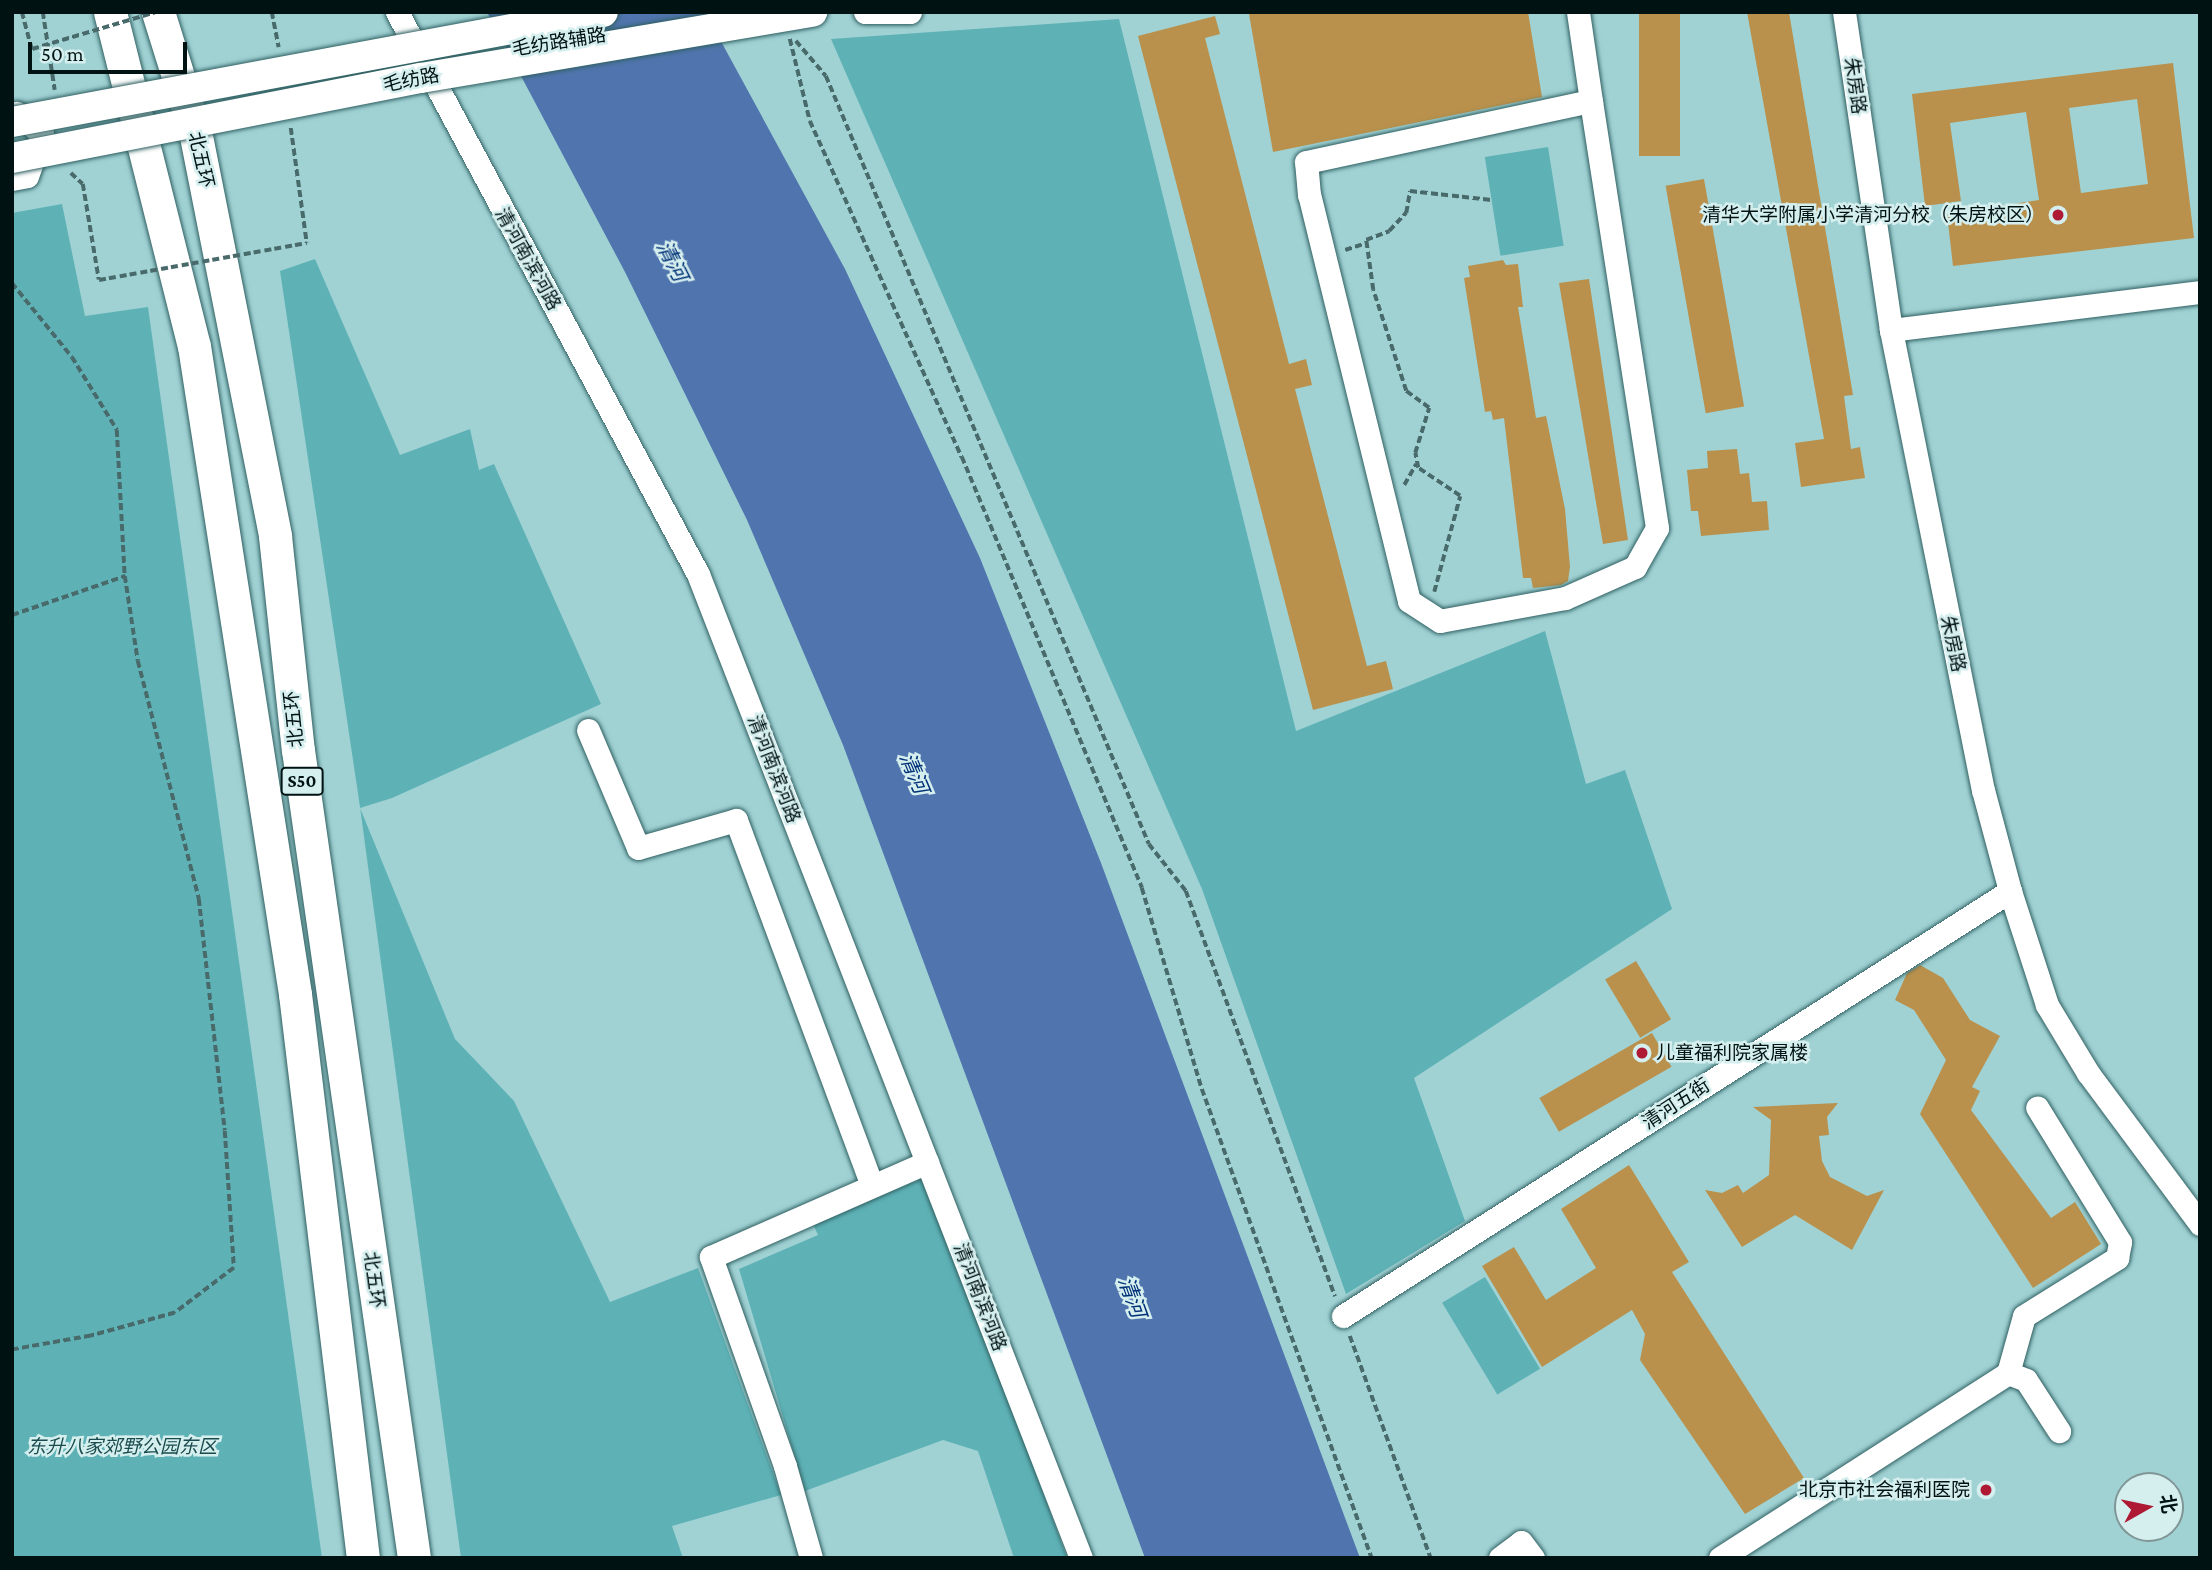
<!DOCTYPE html>
<html>
<head>
<meta charset="utf-8">
<style>
	body { margin:0 }
	#map { position:relative; width:2212px; height:1570px; overflow:hidden; background:#a0d2d4; font-family:"Crimson Pro","Noto Sans SC",serif }
	div>[style] { position:absolute }
	.green>* { inset:0; background:#5eb2b6; transform-origin:0 0 }
	.water>* { inset:0; background:#5075ae }
	.building>* { inset:0; background:#b9914c; transform-origin:0 0 }
	.path>* { height:3.5px; margin-top:-1.75px; transform-origin:0; background:repeating-linear-gradient(90deg,#496a6b 0 7px,transparent 0 10.5px) }
	.roads { filter:drop-shadow(0 0 2px #306062) drop-shadow(0 0 2px #306062) }
	.minor>* { height:23px; margin:-11.5px; padding:0 11.5px; transform-origin:11.5px; border-radius:11.5px; background:#fff }
	.highway>* { height:33px; margin:-16.5px; padding:0 16.5px; transform-origin:16.5px; border-radius:16.5px; background:#fff }
	.path-bridge>* { height:3.5px; margin-top:-1.75px; transform-origin:0; background:repeating-linear-gradient(90deg,#496a6b 0 7px,transparent 0 10.5px) }
	.bridges { filter:drop-shadow(0 0 2px #306062) drop-shadow(0 0 2px #306062) }
	.major-bridge>* { height:30px; margin:-15px; padding:0 15px; transform-origin:15px; border-radius:15px; background:#fff }
	.dots>* { width:19px; height:19px; translate:-50% -50%; box-sizing:border-box; border:4px solid #d5eeee; border-radius:50% }
	span { translate:-50% -50%; white-space:nowrap; text-align:center; line-height:1.15; -webkit-text-stroke:5px #d5eeee; paint-order:stroke }
	.shield-label span { padding:2px 5px; background:#d5eeee; border:2px solid; border-radius:5px; -webkit-text-stroke-width:0 }
	.shield-label { font-size:18px; color:#011213; font-weight:700 }
	.street-label { font-size:19px; color:#011213 }
	.poi-label { font-size:19px; color:#011213 }
	.right { translate:-100% -50%; text-align:right }
	.left { translate:0 -50%; text-align:left }
	.park-label { font-size:19px; color:#194a4c; font-style:italic }
	.water-label { font-size:21px; color:#013177; font-style:italic }
	.frame { position:absolute; inset:0; border:14px solid #011213; pointer-events:none }
	.north { position:absolute; left:2114px; top:1472px; width:70px; height:70px; box-sizing:border-box; background:#d5eeee; border:2px solid #809696; border-radius:50%; rotate:81deg; font-size:19px; font-weight:700; line-height:28px; text-align:center; color:#011213 }
	.north::after { content:''; display:block; margin:auto; width:24px; height:32px; background:#ae1a34; clip-path:polygon(50% 0,100% 100%,50% 72%,0 100%) }
	.scale { position:absolute; left:28px; top:42px; width:159px; height:32px; box-sizing:border-box; border:4px solid #011213; border-top:0; padding-left:9px; font-size:21px; line-height:24px; white-space:nowrap; color:#011213; -webkit-text-stroke:5px #d5eeee; paint-order:stroke }
</style>
</head>
<body>
<div id="map">
	<div class="green">
		<i style="clip-path:polygon(1119px 19px,1296px 731px,1545px 631px,1586px 784px,1625px 770px,1672px 909px,1414px 1078px,1465px 1221px,1346px 1294px,1202px 889px,831px 39px)"></i>
		<i style="left:1548px;top:147px;width:100px;height:64px;rotate:81deg"></i>
		<i style="clip-path:polygon(62px 204px,85px 316px,148px 307px,322px 1558px,12px 1558px,12px 213px)"></i>
		<i style="clip-path:polygon(315px 259px,400px 455px,470px 429px,479px 470px,494px 464px,601px 704px,392px 798px,360px 808px,455px 1039px,514px 1101px,610px 1302px,698px 1268px,781px 1495px,672px 1526px,683px 1558px,461px 1558px,360px 807px,280px 271px)"></i>
		<i style="clip-path:polygon(921px 1179px,1025px 1443px,1067px 1558px,1014px 1558px,978px 1451px,943px 1440px,805px 1491px,739px 1269px,818px 1235px,813px 1224px)"></i>
		<i style="left:1485px;top:1277px;width:107px;height:50px;rotate:59deg"></i>
	</div>
	<div class="water">
		<i style="clip-path:polygon(487px 12px,705px 12px,845px 269px,980px 558px,1101px 863px,1360px 1558px,1145px 1558px,843px 745px,747px 520px,625px 272px)"></i>
	</div>
	<div class="building">
		<i style="clip-path:polygon(1261px 12px,1528px 12px,1542px 97px,1273px 152px,1249px 14px)"></i>
		<i style="left:1639px;top:12px;width:41px;height:144px"></i>
		<i style="clip-path:polygon(1747px 12px,1789px 12px,1853px 395px,1844px 396px,1851px 449px,1860px 447px,1865px 478px,1801px 487px,1795px 443px,1824px 439px)"></i>
		<i style="clip-path:polygon(1215px 16px,1220px 34px,1205px 38px,1289px 364px,1306px 359px,1312px 385px,1295px 389px,1367px 666px,1386px 661px,1393px 689px,1313px 710px,1138px 36px)"></i>
		<i style="clip-path:polygon(evenodd,2173px 63px,2194px 238px,1953px 266px,1947px 214px,2039px 200px,2026px 112px,1950px 123px,1961px 201px,1925px 206px,1912px 94px,2173px 63px,2137px 99px,2148px 184px,2081px 193px,2069px 108px,2137px 99px)"></i>
		<i style="left:1704px;top:179px;width:231px;height:39px;rotate:80deg"></i>
		<i style="clip-path:polygon(1503px 260px,1506px 265px,1518px 264px,1523px 307px,1518px 307px,1536px 418px,1546px 416px,1565px 509px,1570px 567px,1568px 581px,1561px 585px,1533px 588px,1531px 578px,1523px 578px,1504px 418px,1493px 420px,1491px 411px,1485px 412px,1464px 278px,1470px 277px,1468px 266px)"></i>
		<i style="clip-path:polygon(1589px 279px,1628px 540px,1603px 544px,1559px 283px)"></i>
		<i style="clip-path:polygon(1737px 449px,1740px 474px,1749px 473px,1752px 502px,1767px 501px,1769px 530px,1701px 536px,1698px 511px,1691px 511px,1687px 470px,1708px 468px,1707px 451px)"></i>
		<i style="left:1636px;top:961px;width:68px;height:36px;rotate:59deg"></i>
		<i style="clip-path:polygon(1920px 965px,1943px 978px,1970px 1020px,2000px 1036px,1972px 1087px,1980px 1091px,1971px 1110px,2051px 1218px,2075px 1202px,2101px 1244px,2033px 1288px,1920px 1114px,1946px 1060px,1914px 1010px,1895px 1000px,1907px 973px)"></i>
		<i style="left:1652px;top:1033px;width:39px;height:130px;rotate:60deg"></i>
		<i style="clip-path:polygon(1838px 1103px,1827px 1117px,1829px 1135px,1819px 1136px,1822px 1161px,1830px 1177px,1867px 1196px,1884px 1190px,1852px 1250px,1795px 1215px,1742px 1247px,1705px 1190px,1722px 1193px,1738px 1185px,1743px 1193px,1769px 1175px,1771px 1120px,1753px 1107px)"></i>
		<i style="clip-path:polygon(1629px 1165px,1689px 1262px,1672px 1272px,1804px 1478px,1745px 1514px,1640px 1360px,1645px 1334px,1632px 1310px,1542px 1367px,1482px 1266px,1514px 1247px,1546px 1300px,1596px 1268px,1561px 1209px)"></i>
	</div>
	<div class="path">
		<i style="left:43px;top:12px;width:79px;rotate:81.3deg"></i>
		<i style="left:272px;top:12px;width:36px;rotate:79deg"></i>
		<i style="left:790px;top:39px;width:84px;rotate:76.3deg"></i>
		<i style="left:810px;top:121px;width:369px;rotate:65.7deg"></i>
		<i style="left:962px;top:457px;width:467px;rotate:67.3deg"></i>
		<i style="left:1142px;top:888px;width:210px;rotate:73.4deg"></i>
		<i style="left:1202px;top:1089px;width:499px;rotate:70.1deg"></i>
		<i style="left:796px;top:41px;width:46px;rotate:49.4deg"></i>
		<i style="left:826px;top:76px;width:833px;rotate:67.19deg"></i>
		<i style="left:1149px;top:844px;width:60px;rotate:51.8deg"></i>
		<i style="left:1186px;top:891px;width:432px;rotate:69.8deg"></i>
		<i style="left:291px;top:128px;width:116px;rotate:82.1deg"></i>
		<i style="left:71px;top:173px;width:16px;rotate:43deg"></i>
		<i style="left:83px;top:184px;width:97px;rotate:80.5deg"></i>
		<i style="left:1345px;top:250px;width:23px;rotate:-18deg"></i>
		<i style="left:12px;top:283px;width:95px;rotate:51deg"></i>
		<i style="left:72px;top:357px;width:86px;rotate:58.3deg"></i>
		<i style="left:117px;top:430px;width:146px;rotate:86.9deg"></i>
		<i style="left:125px;top:576px;width:86px;rotate:81.3deg"></i>
		<i style="left:138px;top:661px;width:246px;rotate:75.6deg"></i>
		<i style="left:199px;top:899px;width:233px;rotate:83.6deg"></i>
		<i style="left:225px;top:1131px;width:137px;rotate:86.2deg"></i>
		<i style="left:234px;top:1268px;width:74px;rotate:142.7deg"></i>
		<i style="left:175px;top:1313px;width:87px;rotate:164.7deg"></i>
		<i style="left:91px;top:1336px;width:80px;rotate:170deg"></i>
		<i style="left:1404px;top:485px;width:24px;rotate:-60deg"></i>
		<i style="left:1434px;top:592px;width:99px;rotate:-74.8deg"></i>
		<i style="left:1460px;top:496px;width:50px;rotate:-146.3deg"></i>
		<i style="left:1418px;top:468px;width:15px;rotate:-101deg"></i>
		<i style="left:1415px;top:453px;width:47px;rotate:-72.7deg"></i>
		<i style="left:1429px;top:408px;width:29px;rotate:-144deg"></i>
		<i style="left:1406px;top:391px;width:106px;rotate:-108.1deg"></i>
		<i style="left:1373px;top:290px;width:50px;rotate:-98deg"></i>
		<i style="left:1366px;top:240px;width:25px;rotate:-21deg"></i>
		<i style="left:1389px;top:231px;width:25px;rotate:-47deg"></i>
		<i style="left:1406px;top:213px;width:22px;rotate:-80deg"></i>
		<i style="left:1410px;top:191px;width:82px;rotate:6.3deg"></i>
		<i style="left:12px;top:615px;width:120px;rotate:-19deg"></i>
		<i style="left:1350px;top:1336px;width:236px;rotate:70deg"></i>
	</div>
	<div class="roads">
		<div class="minor">
			<i style="left:397px;top:12px;width:638px;rotate:61.83deg"></i>
			<i style="left:698px;top:574px;width:1056px;rotate:68.73deg"></i>
			<i style="left:865px;top:12px;width:45px"></i>
			<i style="left:1578px;top:12px;width:90px;rotate:81.7deg"></i>
			<i style="left:1591px;top:101px;width:432px;rotate:81.2deg"></i>
			<i style="left:1657px;top:528px;width:45px;rotate:119.4deg"></i>
			<i style="left:1635px;top:567px;width:77px;rotate:156.1deg"></i>
			<i style="left:1565px;top:598px;width:127px;rotate:169.6deg"></i>
			<i style="left:1440px;top:621px;width:37px;rotate:-147deg"></i>
			<i style="left:1409px;top:601px;width:418px;rotate:-103.8deg"></i>
			<i style="left:1309px;top:195px;width:33px;rotate:-95deg"></i>
			<i style="left:1306px;top:162px;width:291px;rotate:-12.1deg"></i>
			<i style="left:1844px;top:12px;width:321px;rotate:81.6deg"></i>
			<i style="left:1891px;top:330px;width:469px;rotate:78.7deg"></i>
			<i style="left:1983px;top:790px;width:105px;rotate:75deg"></i>
			<i style="left:2010px;top:891px;width:120px;rotate:72deg"></i>
			<i style="left:2047px;top:1005px;width:79px;rotate:58.9deg"></i>
			<i style="left:2088px;top:1073px;width:188px;rotate:53.4deg"></i>
			<i style="left:12px;top:179px;width:15px;rotate:-11deg"></i>
			<i style="left:27px;top:176px;width:45px;rotate:-70.3deg"></i>
			<i style="left:42px;top:134px;width:33px;rotate:-140deg"></i>
			<i style="left:1891px;top:330px;width:311px;rotate:-7deg"></i>
			<i style="left:588px;top:730px;width:128px;rotate:67deg"></i>
			<i style="left:638px;top:848px;width:102px;rotate:-15.9deg"></i>
			<i style="left:736px;top:820px;width:390px;rotate:69.6deg"></i>
			<i style="left:1343px;top:1316px;width:791px;rotate:-32.5deg"></i>
			<i style="left:2008px;top:1373px;width:19px;rotate:21deg"></i>
			<i style="left:2026px;top:1380px;width:61px;rotate:57.1deg"></i>
			<i style="left:811px;top:1558px;width:96px;rotate:-105.8deg"></i>
			<i style="left:785px;top:1466px;width:222px;rotate:-109.5deg"></i>
			<i style="left:711px;top:1257px;width:236px;rotate:-23.7deg"></i>
			<i style="left:1500px;top:1558px;width:26px;rotate:-37deg"></i>
			<i style="left:1521px;top:1542px;width:20px;rotate:53deg"></i>
			<i style="left:1720px;top:1558px;width:342px;rotate:-32.7deg"></i>
			<i style="left:2008px;top:1373px;width:59px;rotate:-74.3deg"></i>
			<i style="left:2024px;top:1316px;width:110px;rotate:-31.9deg"></i>
			<i style="left:2117px;top:1258px;width:16px;rotate:-79deg"></i>
			<i style="left:2120px;top:1242px;width:158px;rotate:-121.6deg"></i>
		</div>
		<div class="highway">
			<i style="left:110px;top:12px;width:344px;rotate:75.9deg"></i>
			<i style="left:194px;top:346px;width:656px;rotate:81.14deg"></i>
			<i style="left:295px;top:994px;width:568px;rotate:83.13deg"></i>
			<i style="left:158px;top:12px;width:125px;rotate:72.7deg"></i>
			<i style="left:195px;top:131px;width:413px;rotate:78.8deg"></i>
			<i style="left:275px;top:536px;width:215px;rotate:83.9deg"></i>
			<i style="left:298px;top:750px;width:816px;rotate:81.83deg"></i>
		</div>
	</div>
	<div class="path-bridge">
		<i style="left:22px;top:12px;width:38px;rotate:75deg"></i>
		<i style="left:32px;top:49px;width:129px;rotate:-16.6deg"></i>
		<i style="left:99px;top:280px;width:211px;rotate:-10.1deg"></i>
	</div>
	<div class="bridges">
		<div class="major-bridge">
			<i style="left:12px;top:122px;width:601px;rotate:-10.54deg"></i>
			<i style="left:12px;top:158px;width:417px;rotate:-11.1deg"></i>
			<i style="left:421px;top:78px;width:397px;rotate:-9.6deg"></i>
		</div>
	</div>
	<div class="dots">
		<i style="left:2058px;top:215px;background:#ae1a34"></i>
		<i style="left:1642px;top:1053px;background:#ae1a34"></i>
		<i style="left:1986px;top:1490px;background:#ae1a34"></i>
	</div>
	<div class="shield-label">
		<span style="left:302px;top:781px">S50</span>
	</div>
	<div class="street-label">
		<span style="left:559px;top:42px;rotate:-9deg">毛纺路辅路</span>
		<span style="left:411px;top:80px;rotate:-11deg">毛纺路</span>
		<span style="left:1855px;top:86px;rotate:82deg">朱房路</span>
		<span style="left:201px;top:160px;rotate:77deg">北五环</span>
		<span style="left:528px;top:259px;rotate:61deg">清河南滨河路</span>
		<span style="left:1953px;top:644px;rotate:78deg">朱房路</span>
		<span style="left:294px;top:719px;rotate:-96deg">北五环</span>
		<span style="left:774px;top:769px;rotate:69deg">清河南滨河路</span>
		<span style="left:1676px;top:1104px;rotate:-33deg">清河五街</span>
		<span style="left:374px;top:1280px;rotate:82deg">北五环</span>
		<span style="left:980px;top:1297px;rotate:69deg">清河南滨河路</span>
	</div>
	<div class="poi-label">
		<span class="right" style="left:2044px;top:215px">清华大学附属小学清河分校（朱房校区）</span>
		<span class="left" style="left:1656px;top:1053px">儿童福利院家属楼</span>
		<span class="right" style="left:1970px;top:1490px">北京市社会福利医院</span>
	</div>
	<div class="park-label">
		<span style="left:122px;top:1447px">东升八家郊野公园东区</span>
	</div>
	<div class="water-label">
		<span style="left:672px;top:261px;rotate:63deg">清河</span>
		<span style="left:914px;top:773px;rotate:67deg">清河</span>
		<span style="left:1132px;top:1297px;rotate:70deg">清河</span>
	</div>
	<div class="frame"></div>
	<div class="north">北</div>
	<div class="scale">50 m</div>
</div>
</body>
</html>
